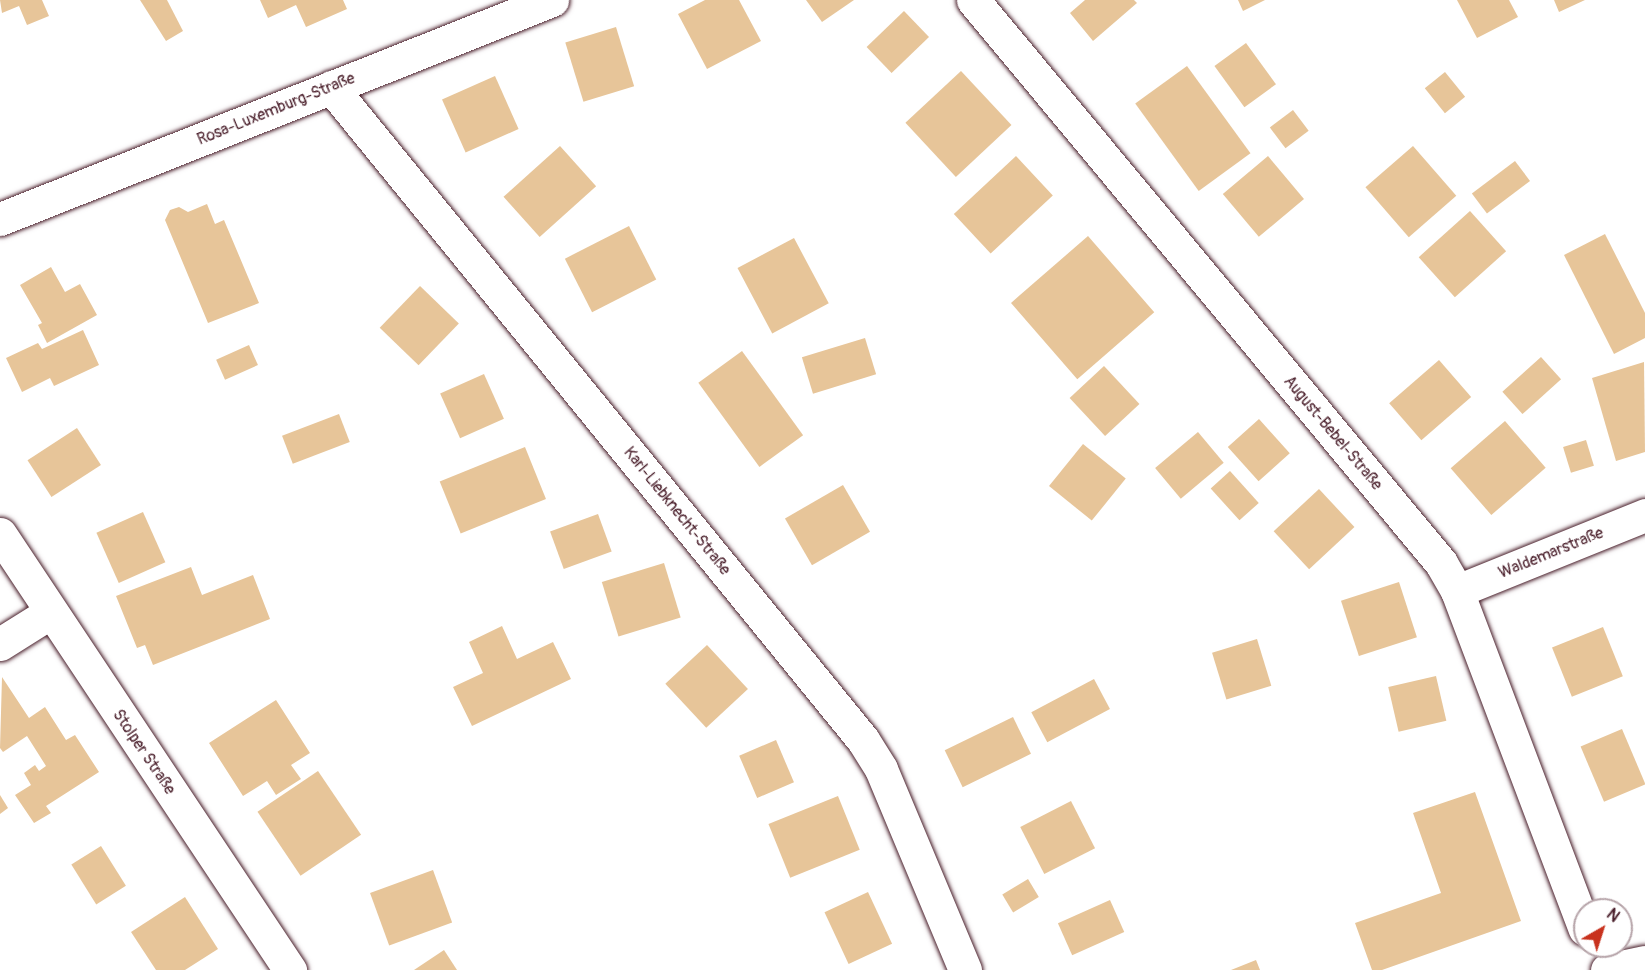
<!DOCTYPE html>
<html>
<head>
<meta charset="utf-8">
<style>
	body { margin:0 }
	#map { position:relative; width:1645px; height:970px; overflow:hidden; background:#fff; font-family:Pangolin,sans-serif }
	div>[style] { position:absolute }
	.building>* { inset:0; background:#e7c599; transform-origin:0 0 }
	.roads { filter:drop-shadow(0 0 2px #4a1f2b) drop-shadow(0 0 2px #4a1f2b) }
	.minor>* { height:33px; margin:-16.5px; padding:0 16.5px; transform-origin:16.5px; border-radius:16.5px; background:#fff }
	.secondary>* { height:33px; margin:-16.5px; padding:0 16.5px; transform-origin:16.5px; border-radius:16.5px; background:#fff }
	span { translate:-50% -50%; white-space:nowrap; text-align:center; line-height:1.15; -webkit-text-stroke:5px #fff; paint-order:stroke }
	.street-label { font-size:16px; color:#4a1f2b }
	.north { position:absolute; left:1573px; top:898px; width:60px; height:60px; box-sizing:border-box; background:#fff; border:2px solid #b7a5aa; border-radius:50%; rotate:39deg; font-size:16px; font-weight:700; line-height:24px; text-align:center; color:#4a1f2b }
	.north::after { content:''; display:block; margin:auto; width:21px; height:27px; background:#c8321e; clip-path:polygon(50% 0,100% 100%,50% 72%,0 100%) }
</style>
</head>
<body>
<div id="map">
	<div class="building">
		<i style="clip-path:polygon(0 0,42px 0,49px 16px,27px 25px,19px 6px,2px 13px)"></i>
		<i style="clip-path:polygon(140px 0,167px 0,183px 31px,166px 41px)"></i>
		<i style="clip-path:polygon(260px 0,343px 0,347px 9px,306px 27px,296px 5px,268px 18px)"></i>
		<i style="clip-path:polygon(705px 0,739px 0,761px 41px,707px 69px,678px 14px)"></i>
		<i style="clip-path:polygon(806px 0,854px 0,822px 22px)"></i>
		<i style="clip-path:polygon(1085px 0,1134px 0,1137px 3px,1093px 41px,1070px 13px)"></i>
		<i style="clip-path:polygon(1238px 0,1265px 0,1243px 11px)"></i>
		<i style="clip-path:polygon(1457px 0,1509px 0,1518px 17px,1477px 38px)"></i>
		<i style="clip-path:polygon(1554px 0,1585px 0,1559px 12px)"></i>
		<i style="left:904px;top:11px;width:36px;height:52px;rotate:46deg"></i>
		<i style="left:616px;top:27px;width:62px;height:53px;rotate:73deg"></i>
		<i style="left:1246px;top:43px;width:51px;height:39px;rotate:54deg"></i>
		<i style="left:1187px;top:66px;width:108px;height:64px;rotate:54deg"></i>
		<i style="left:961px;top:71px;width:74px;height:76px;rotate:47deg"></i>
		<i style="left:1445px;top:72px;width:32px;height:26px;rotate:51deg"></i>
		<i style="left:495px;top:76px;width:58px;height:58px;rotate:66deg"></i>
		<i style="left:1293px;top:110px;width:26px;height:29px;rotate:53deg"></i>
		<i style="left:560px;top:146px;width:54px;height:76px;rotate:48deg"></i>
		<i style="left:1413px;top:146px;width:66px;height:63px;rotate:49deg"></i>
		<i style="left:1016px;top:156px;width:54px;height:85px;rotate:47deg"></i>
		<i style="left:1268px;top:156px;width:56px;height:59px;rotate:50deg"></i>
		<i style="left:1515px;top:161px;width:25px;height:54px;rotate:53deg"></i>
		<i style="clip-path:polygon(207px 204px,215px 224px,224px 220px,259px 303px,208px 323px,165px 220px,170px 210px,179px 207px,188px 212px)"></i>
		<i style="left:1470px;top:211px;width:54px;height:69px;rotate:48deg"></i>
		<i style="left:629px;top:226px;width:60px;height:72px;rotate:63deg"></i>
		<i style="clip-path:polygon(1605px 234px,1645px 313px,1645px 338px,1614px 354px,1564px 255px)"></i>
		<i style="left:1088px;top:236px;width:101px;height:102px;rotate:49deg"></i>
		<i style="left:794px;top:238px;width:74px;height:64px;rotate:62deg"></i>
		<i style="clip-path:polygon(51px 267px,65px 292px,80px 284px,97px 315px,47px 343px,38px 325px,42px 323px,20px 285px)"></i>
		<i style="left:420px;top:286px;width:54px;height:58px;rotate:44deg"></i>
		<i style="clip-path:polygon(83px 330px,99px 365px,54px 386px,50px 378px,22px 392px,6px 358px,38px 343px,42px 349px)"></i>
		<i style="left:865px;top:338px;width:38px;height:66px;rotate:73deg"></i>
		<i style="left:249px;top:345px;width:22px;height:36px;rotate:66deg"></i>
		<i style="left:742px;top:351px;width:104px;height:54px;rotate:54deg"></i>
		<i style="left:1541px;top:357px;width:30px;height:52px;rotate:48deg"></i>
		<i style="left:1439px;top:360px;width:49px;height:66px;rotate:49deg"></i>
		<i style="clip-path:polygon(1644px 362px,1645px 452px,1616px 461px,1592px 378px)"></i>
		<i style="left:1104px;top:366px;width:52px;height:47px;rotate:47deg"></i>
		<i style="left:484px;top:374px;width:49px;height:48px;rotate:66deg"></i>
		<i style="left:339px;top:414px;width:30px;height:61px;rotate:69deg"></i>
		<i style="left:1259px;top:419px;width:46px;height:42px;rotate:48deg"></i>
		<i style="left:1505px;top:421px;width:62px;height:72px;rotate:49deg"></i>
		<i style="left:77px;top:428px;width:44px;height:59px;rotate:57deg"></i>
		<i style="left:1198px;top:432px;width:40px;height:56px;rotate:50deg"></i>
		<i style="left:1586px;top:440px;width:27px;height:24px;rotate:73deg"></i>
		<i style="left:1083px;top:444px;width:55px;height:54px;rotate:39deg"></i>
		<i style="left:525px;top:447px;width:56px;height:92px;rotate:68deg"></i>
		<i style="left:1230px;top:471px;width:43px;height:26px;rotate:48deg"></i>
		<i style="left:843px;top:485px;width:54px;height:67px;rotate:60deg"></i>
		<i style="left:1319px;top:489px;width:52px;height:62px;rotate:47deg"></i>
		<i style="left:143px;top:512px;width:55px;height:51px;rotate:66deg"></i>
		<i style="left:598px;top:514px;width:40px;height:51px;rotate:70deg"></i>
		<i style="left:664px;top:563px;width:57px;height:65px;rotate:73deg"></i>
		<i style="clip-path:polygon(191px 567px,202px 595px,253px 575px,270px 619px,153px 665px,145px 645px,137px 648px,116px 596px)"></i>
		<i style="left:1399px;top:582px;width:58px;height:61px;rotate:72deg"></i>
		<i style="clip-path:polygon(502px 626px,517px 659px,553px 642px,571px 679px,472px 726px,453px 687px,483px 673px,469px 642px)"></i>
		<i style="left:1603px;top:627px;width:53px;height:55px;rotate:68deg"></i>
		<i style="left:1257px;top:639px;width:49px;height:47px;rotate:73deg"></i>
		<i style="left:707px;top:645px;width:60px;height:57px;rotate:47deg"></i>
		<i style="left:1436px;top:676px;width:46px;height:49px;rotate:77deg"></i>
		<i style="clip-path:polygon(2px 677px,29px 718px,45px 707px,66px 740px,75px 735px,99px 772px,46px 806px,51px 813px,34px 823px,15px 795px,31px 785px,24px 773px,35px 765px,39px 771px,46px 766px,27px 736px,3px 752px,0 748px)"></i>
		<i style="left:1094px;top:679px;width:34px;height:71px;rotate:62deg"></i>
		<i style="clip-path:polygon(276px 700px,310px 753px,291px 765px,301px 779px,276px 795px,267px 781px,243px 796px,209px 743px)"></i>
		<i style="left:1013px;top:717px;width:41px;height:76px;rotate:64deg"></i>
		<i style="left:1622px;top:729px;width:60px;height:45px;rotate:67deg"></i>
		<i style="left:776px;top:740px;width:46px;height:40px;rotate:67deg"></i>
		<i style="left:318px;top:771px;width:77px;height:73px;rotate:56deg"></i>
		<i style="clip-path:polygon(1475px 792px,1521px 921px,1382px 970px,1372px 970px,1355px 923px,1441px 893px,1413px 813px)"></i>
		<i style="clip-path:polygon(0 795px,8px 808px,0 814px)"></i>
		<i style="left:838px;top:796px;width:58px;height:75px;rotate:68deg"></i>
		<i style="left:1071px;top:801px;width:53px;height:57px;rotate:63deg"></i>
		<i style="left:101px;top:846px;width:47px;height:35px;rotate:58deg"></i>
		<i style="left:433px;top:870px;width:56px;height:67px;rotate:70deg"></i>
		<i style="left:1028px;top:879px;width:21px;height:30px;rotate:59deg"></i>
		<i style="left:868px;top:892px;width:57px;height:48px;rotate:65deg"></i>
		<i style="clip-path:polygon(185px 897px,218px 949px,185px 970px,156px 970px,131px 932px)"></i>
		<i style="left:1110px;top:900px;width:35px;height:57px;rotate:66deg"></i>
		<i style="clip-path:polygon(444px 950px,457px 970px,414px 970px)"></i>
		<i style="clip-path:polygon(1256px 960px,1260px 970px,1231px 970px)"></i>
	</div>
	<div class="roads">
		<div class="minor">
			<i style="left:973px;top:0;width:732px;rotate:50.26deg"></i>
			<i style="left:1441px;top:563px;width:32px;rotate:60deg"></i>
			<i style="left:1457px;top:591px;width:361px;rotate:69.3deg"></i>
			<i style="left:331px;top:87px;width:842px;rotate:50.83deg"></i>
			<i style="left:863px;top:740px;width:34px;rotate:58deg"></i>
			<i style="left:881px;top:769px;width:218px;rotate:67.3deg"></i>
			<i style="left:0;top:219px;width:594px;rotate:-21.64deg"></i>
			<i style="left:1457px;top:591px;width:203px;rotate:-22deg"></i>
			<i style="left:0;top:644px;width:60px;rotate:-32.1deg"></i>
			<i style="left:1607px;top:970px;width:39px;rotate:-12deg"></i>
		</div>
		<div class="secondary">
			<i style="left:0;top:534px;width:524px;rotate:56.37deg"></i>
		</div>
	</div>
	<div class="street-label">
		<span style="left:276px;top:109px;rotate:-22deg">Rosa-Luxemburg-Straße</span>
		<span style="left:1333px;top:433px;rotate:50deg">August-Bebel-Straße</span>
		<span style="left:677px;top:511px;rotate:51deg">Karl-Liebknecht-Straße</span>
		<span style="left:1551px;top:553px;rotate:-22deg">Waldemarstraße</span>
		<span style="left:144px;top:752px;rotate:56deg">Stolper Straße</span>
	</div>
	<div class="north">N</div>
</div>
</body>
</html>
